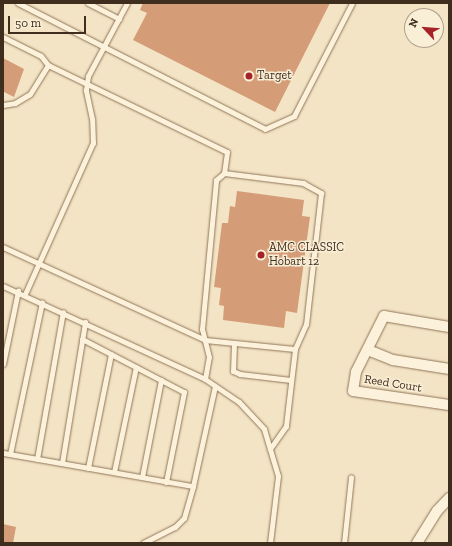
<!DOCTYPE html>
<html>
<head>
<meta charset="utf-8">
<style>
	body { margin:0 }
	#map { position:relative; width:452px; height:546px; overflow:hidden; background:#f3e4c5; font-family:"Zilla Slab",serif }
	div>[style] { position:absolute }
	.building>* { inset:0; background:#d49c77 }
	.roads { filter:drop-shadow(0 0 1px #907559) drop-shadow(0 0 1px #907559) }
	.lane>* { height:5px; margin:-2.5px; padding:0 2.5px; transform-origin:2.5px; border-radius:2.5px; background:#fcf1da }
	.street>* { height:10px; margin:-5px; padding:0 5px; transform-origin:5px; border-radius:5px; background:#fcf1da }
	.dots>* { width:11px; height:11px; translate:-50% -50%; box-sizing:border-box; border:2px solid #f9eed6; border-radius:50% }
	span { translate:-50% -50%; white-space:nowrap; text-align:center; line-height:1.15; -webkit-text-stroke:3px #f9eed6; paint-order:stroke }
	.poi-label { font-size:12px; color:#3f2d1e }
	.left { translate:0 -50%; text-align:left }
	.street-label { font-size:12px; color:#3f2d1e }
	.frame { position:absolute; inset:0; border:4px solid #3f2d1e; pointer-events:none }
	.north { position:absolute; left:404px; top:8px; width:40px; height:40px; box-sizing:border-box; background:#f9eed6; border:1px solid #afa18c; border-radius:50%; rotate:296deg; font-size:11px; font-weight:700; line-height:16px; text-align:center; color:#3f2d1e }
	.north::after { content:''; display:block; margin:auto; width:14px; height:18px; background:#a62226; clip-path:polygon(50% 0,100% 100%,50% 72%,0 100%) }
	.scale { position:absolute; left:8px; top:16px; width:78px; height:18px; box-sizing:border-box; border:2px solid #3f2d1e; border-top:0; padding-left:5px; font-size:12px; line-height:14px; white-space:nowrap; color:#3f2d1e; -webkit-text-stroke:3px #f9eed6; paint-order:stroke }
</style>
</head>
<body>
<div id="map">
	<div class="building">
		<i style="clip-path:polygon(143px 3px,330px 3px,275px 112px,133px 40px,147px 13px,140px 10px)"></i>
		<i style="clip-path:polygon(3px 58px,24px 69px,14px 97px,4px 92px)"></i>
		<i style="clip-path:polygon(237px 191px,304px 200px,302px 216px,310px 217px,297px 313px,286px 311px,284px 328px,223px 320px,224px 306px,219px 305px,221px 288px,214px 287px,222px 223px,228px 223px,230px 206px,235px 207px)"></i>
		<i style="clip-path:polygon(3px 524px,16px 527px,13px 543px,3px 543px)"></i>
	</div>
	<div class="roads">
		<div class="lane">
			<i style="left:18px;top:3px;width:277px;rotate:27deg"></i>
			<i style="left:265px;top:129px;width:32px;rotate:-24deg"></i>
			<i style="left:294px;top:116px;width:127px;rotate:-62.8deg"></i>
			<i style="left:88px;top:3px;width:35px;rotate:27deg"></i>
			<i style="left:3px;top:37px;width:42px;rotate:26.6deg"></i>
			<i style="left:41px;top:56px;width:11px;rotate:52deg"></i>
			<i style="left:3px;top:105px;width:12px;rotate:-9deg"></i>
			<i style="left:15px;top:103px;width:17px;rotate:-31deg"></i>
			<i style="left:30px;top:94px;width:34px;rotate:-58deg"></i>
			<i style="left:48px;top:65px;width:199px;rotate:25.9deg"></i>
			<i style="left:227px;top:152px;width:21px;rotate:98deg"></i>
			<i style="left:3px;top:247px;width:222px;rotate:24.7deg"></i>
			<i style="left:205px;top:340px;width:90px;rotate:5.7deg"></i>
			<i style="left:3px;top:286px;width:222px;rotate:24.7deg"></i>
			<i style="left:205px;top:379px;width:41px;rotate:34.1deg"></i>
			<i style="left:239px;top:402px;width:37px;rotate:47deg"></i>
			<i style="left:264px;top:429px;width:49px;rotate:73.4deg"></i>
			<i style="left:278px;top:476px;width:67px;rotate:96.8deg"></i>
			<i style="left:25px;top:294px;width:166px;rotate:-65.8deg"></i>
			<i style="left:93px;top:143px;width:24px;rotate:-92deg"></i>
			<i style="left:92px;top:119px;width:30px;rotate:-102deg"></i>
			<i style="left:86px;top:90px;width:14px;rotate:-82deg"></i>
			<i style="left:88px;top:76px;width:83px;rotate:-61.9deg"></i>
			<i style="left:82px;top:339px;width:115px;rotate:27.5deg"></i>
			<i style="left:184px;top:392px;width:92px;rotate:101.3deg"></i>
			<i style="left:234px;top:343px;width:28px;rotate:92deg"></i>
			<i style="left:233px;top:371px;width:8px;rotate:23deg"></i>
			<i style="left:240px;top:374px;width:51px;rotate:6.7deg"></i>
			<i style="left:3px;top:364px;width:75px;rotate:-78.4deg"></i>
			<i style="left:205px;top:379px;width:22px;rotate:-80deg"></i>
			<i style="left:209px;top:357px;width:29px;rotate:-104deg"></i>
			<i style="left:202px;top:329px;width:150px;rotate:-84.6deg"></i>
			<i style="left:216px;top:180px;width:11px;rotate:-41deg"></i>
			<i style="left:224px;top:173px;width:80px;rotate:7.2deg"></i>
			<i style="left:303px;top:183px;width:21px;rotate:29deg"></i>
			<i style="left:321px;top:193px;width:132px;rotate:96.5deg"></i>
			<i style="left:306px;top:324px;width:27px;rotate:114deg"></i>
			<i style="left:295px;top:349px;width:78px;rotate:96.7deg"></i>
			<i style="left:286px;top:426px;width:28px;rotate:125deg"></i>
			<i style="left:3px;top:453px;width:193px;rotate:9.9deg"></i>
			<i style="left:193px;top:486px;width:102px;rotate:-77.6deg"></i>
			<i style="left:10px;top:454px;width:155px;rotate:-78.1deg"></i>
			<i style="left:37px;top:459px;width:149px;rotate:-80deg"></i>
			<i style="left:62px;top:463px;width:143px;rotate:-80.7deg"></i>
			<i style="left:88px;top:468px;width:116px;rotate:-78.6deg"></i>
			<i style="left:114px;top:472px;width:107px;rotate:-78.2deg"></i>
			<i style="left:142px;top:477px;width:99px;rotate:-78.9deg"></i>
			<i style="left:143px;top:543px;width:36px;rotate:-27deg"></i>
			<i style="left:175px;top:527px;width:13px;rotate:-45deg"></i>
			<i style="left:184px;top:518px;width:33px;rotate:-74deg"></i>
			<i style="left:344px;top:543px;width:66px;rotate:-83.9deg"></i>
		</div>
		<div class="street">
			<i style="left:449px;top:327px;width:66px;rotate:-170.4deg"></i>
			<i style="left:384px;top:316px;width:63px;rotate:116.6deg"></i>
			<i style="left:356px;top:372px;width:19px;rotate:99deg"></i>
			<i style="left:353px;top:391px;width:97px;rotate:8.3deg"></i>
			<i style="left:368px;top:350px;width:27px;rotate:22deg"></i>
			<i style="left:393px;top:360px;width:57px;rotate:9.1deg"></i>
			<i style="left:417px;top:543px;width:38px;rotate:-58deg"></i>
			<i style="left:437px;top:511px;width:18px;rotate:-47deg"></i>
		</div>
	</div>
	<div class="dots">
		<i style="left:249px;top:76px;background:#a62226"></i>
		<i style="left:261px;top:255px;background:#a62226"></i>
	</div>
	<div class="poi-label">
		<span class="left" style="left:257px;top:76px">Target</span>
		<span class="left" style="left:269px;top:255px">AMC CLASSIC<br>Hobart 12</span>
	</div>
	<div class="street-label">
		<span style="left:393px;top:384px;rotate:9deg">Reed Court</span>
	</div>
	<div class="frame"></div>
	<div class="north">N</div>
	<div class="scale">50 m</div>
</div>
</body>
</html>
